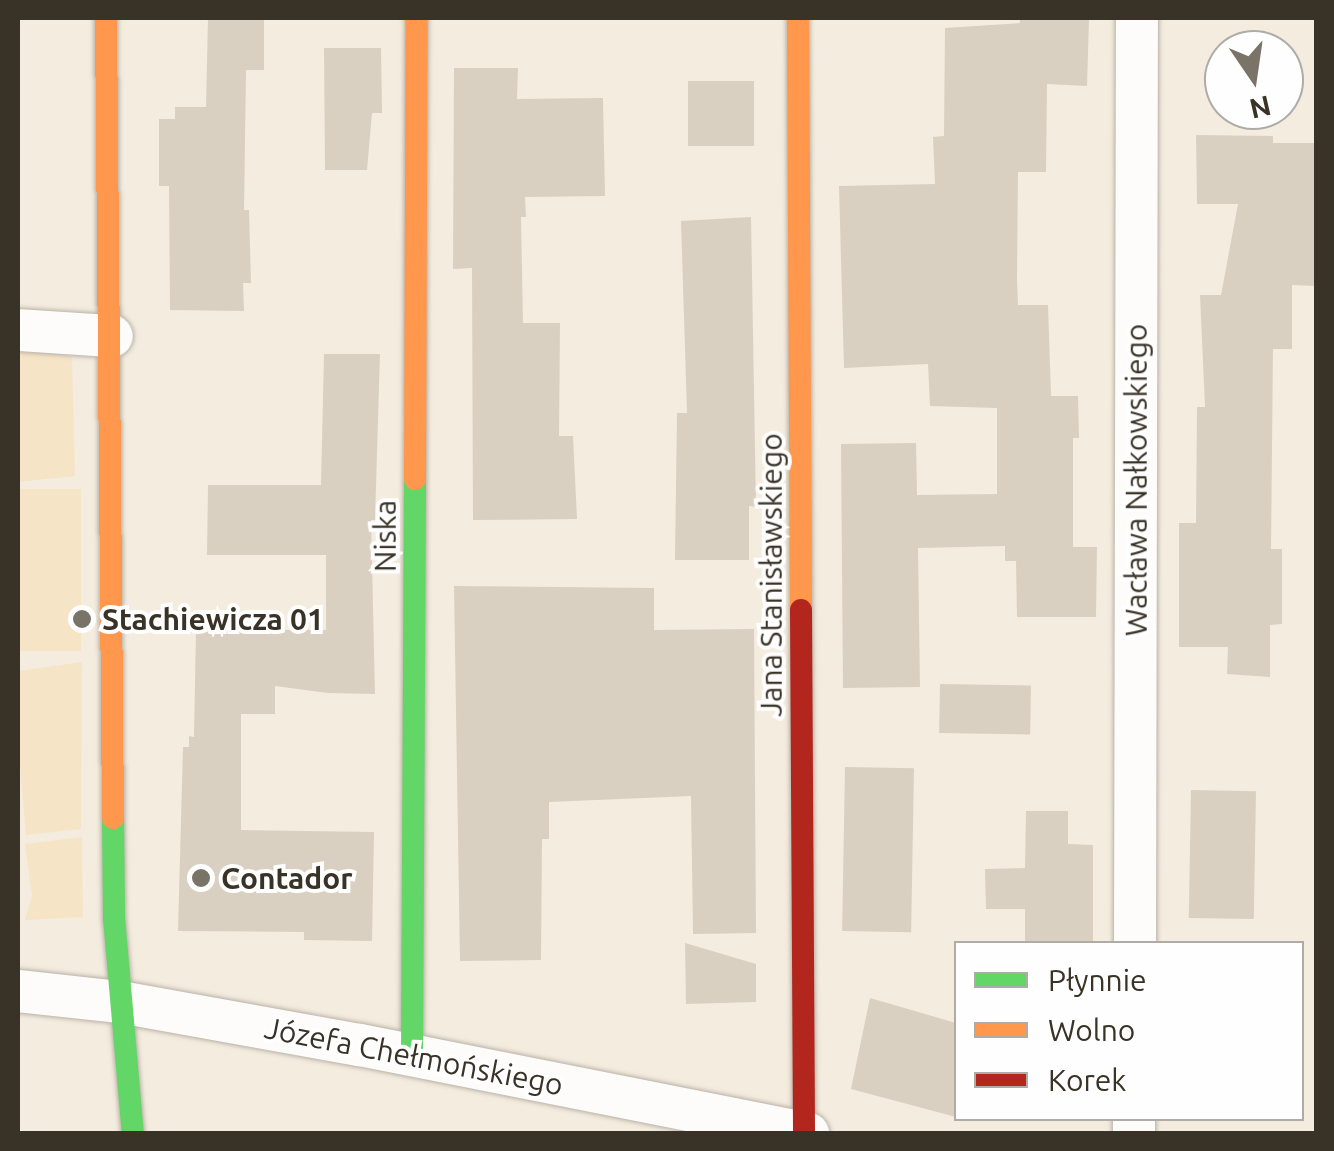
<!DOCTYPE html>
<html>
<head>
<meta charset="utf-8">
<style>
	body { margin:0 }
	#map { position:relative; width:1334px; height:1151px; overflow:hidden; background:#f4ecdf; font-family:Ubuntu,sans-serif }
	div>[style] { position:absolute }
	.green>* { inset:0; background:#f6e4c7; transform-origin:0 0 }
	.building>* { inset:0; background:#d9d0c1; transform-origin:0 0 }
	.roads { filter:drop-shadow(0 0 2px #b9b2a6) drop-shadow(0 0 2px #b9b2a6) }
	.street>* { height:42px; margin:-21px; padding:0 21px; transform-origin:21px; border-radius:21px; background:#fdfcfa }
	.fast>* { height:22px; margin:-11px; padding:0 11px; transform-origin:11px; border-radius:11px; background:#63d668 }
	.slow>* { height:22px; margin:-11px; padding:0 11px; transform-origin:11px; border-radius:11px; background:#ff974d }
	.jam>* { height:22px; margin:-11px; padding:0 11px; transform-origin:11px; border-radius:11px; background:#b3261e }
	.dots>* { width:28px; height:28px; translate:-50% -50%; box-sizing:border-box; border:5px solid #fefefe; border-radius:50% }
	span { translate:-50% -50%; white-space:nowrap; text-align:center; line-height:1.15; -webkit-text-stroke:8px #fefefe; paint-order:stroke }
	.street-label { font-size:30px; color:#393226 }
	.poi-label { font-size:30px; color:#393226; font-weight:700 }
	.left { translate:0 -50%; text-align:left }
	.frame { position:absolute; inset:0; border:20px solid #393226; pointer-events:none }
	.legend { position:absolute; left:954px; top:941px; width:350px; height:180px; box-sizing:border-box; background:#fefefe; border:2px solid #afaca8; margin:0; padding:12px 18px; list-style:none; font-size:30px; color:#393226 }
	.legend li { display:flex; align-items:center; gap:20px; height:50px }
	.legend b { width:50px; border:2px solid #afaca8 }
	.north { position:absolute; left:1204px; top:30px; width:100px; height:100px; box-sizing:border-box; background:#fefefe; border:2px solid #afaca8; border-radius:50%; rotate:167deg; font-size:28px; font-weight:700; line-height:40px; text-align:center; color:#393226 }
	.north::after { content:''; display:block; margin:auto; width:35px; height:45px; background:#7a7367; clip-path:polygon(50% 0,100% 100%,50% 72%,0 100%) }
</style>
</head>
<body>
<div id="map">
	<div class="green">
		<i style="clip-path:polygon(18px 348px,72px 357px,75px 476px,18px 482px)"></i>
		<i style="left:81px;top:489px;width:162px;height:63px;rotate:90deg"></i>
		<i style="clip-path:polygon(82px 662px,81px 829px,26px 835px,18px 742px,18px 671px)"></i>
		<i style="clip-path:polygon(82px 837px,83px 917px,25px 920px,32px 896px,25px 844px)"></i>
	</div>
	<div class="building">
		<i style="clip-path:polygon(208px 18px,264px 18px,264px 70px,246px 70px,244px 210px,249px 210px,251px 283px,243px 283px,244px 311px,170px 310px,169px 186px,159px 186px,159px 119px,175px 119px,175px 107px,206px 107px)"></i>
		<i style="clip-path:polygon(1020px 18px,1089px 20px,1087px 86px,1047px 84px,1046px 172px,1018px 172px,1017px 280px,1018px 305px,1048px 305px,1051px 396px,1078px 396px,1079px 438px,1073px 438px,1073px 547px,1097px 547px,1096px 617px,1017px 617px,1016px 561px,1005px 561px,1005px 546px,918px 548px,920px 687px,843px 688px,841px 444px,916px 443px,917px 495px,997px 494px,997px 408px,930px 406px,928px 364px,844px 368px,839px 186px,935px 184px,933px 137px,944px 136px,945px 28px,1020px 23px)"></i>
		<i style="clip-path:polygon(324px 48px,381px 48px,382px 113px,372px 113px,367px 170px,325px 170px)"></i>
		<i style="clip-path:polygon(454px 68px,518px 68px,517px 99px,603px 98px,605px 196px,525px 197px,526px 217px,521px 217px,523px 323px,560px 323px,559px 436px,573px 436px,577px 519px,473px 520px,472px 268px,453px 269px)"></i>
		<i style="left:688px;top:81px;width:66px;height:65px"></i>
		<i style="clip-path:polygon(1196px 135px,1273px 136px,1273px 143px,1316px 143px,1316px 286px,1292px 285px,1292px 349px,1273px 349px,1271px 549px,1282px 549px,1282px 624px,1270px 625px,1270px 677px,1227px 674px,1228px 647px,1179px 647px,1179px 523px,1196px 523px,1197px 407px,1205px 407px,1200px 295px,1221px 295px,1238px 204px,1197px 204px)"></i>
		<i style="clip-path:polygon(751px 217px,756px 507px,749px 506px,749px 560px,675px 560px,677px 413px,687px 413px,681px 221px)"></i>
		<i style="clip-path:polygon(324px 354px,380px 354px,375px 520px,371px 520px,375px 694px,328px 693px,275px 686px,275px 714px,241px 714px,241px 830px,374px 832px,372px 941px,304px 940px,304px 932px,178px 931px,183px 747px,189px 747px,189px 736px,194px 737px,196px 630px,326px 630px,326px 555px,207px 555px,208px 485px,321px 485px)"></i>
		<i style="clip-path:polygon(454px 586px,654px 588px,654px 630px,754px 629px,756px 933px,693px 934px,691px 796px,549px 802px,549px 839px,542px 839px,541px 960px,460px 961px)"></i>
		<i style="left:940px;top:684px;width:91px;height:49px;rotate:1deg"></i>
		<i style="left:845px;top:767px;width:69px;height:164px;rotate:1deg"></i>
		<i style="left:1191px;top:790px;width:65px;height:128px;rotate:1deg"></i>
		<i style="clip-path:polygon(1026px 811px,1068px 811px,1068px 844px,1093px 845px,1093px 944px,1025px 944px,1025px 909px,986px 909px,985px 869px,1025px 868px)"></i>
		<i style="clip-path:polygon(685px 943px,756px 964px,756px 1002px,686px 1004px)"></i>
		<i style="clip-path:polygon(870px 998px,956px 1023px,956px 1117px,851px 1089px)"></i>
	</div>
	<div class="roads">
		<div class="street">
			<i style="left:18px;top:330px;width:94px;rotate:3.7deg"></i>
			<i style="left:1135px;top:944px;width:926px;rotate:-89.88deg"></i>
			<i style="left:18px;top:991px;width:103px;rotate:6.2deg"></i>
			<i style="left:120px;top:1002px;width:244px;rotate:10.2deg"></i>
			<i style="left:360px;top:1045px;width:457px;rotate:11.2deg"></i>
			<i style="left:1134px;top:1134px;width:16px;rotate:-90deg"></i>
		</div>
		<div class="fast">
			<i style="left:113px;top:818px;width:100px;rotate:89.4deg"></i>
			<i style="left:114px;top:918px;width:217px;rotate:85deg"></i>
			<i style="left:412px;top:1055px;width:576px;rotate:-89.7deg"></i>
		</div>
		<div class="slow">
			<i style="left:106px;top:18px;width:800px;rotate:89.5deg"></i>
			<i style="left:798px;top:18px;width:592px;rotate:89.71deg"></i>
			<i style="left:415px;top:479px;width:461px;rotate:-89.8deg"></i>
		</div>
		<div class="jam">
			<i style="left:801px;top:610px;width:522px;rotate:89.67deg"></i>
		</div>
	</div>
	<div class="dots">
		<i style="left:82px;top:619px;background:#7a7367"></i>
		<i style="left:201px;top:878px;background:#7a7367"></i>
	</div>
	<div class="street-label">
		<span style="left:1136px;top:480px;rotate:-90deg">Wacława Nałkowskiego</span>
		<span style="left:385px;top:536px;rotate:-90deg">Niska</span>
		<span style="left:771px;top:575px;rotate:-90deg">Jana Stanisławskiego</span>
		<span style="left:414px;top:1056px;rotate:11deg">Józefa Chełmońskiego</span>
	</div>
	<div class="poi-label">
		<span class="left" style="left:102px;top:619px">Stachiewicza 01</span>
		<span class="left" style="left:221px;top:878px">Contador</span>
	</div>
	<div class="frame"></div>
	<ul class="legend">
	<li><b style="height:12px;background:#63d668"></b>Płynnie</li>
	<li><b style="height:12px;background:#ff974d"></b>Wolno</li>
	<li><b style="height:12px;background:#b3261e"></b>Korek</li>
	</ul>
	<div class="north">N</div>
</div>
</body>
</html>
